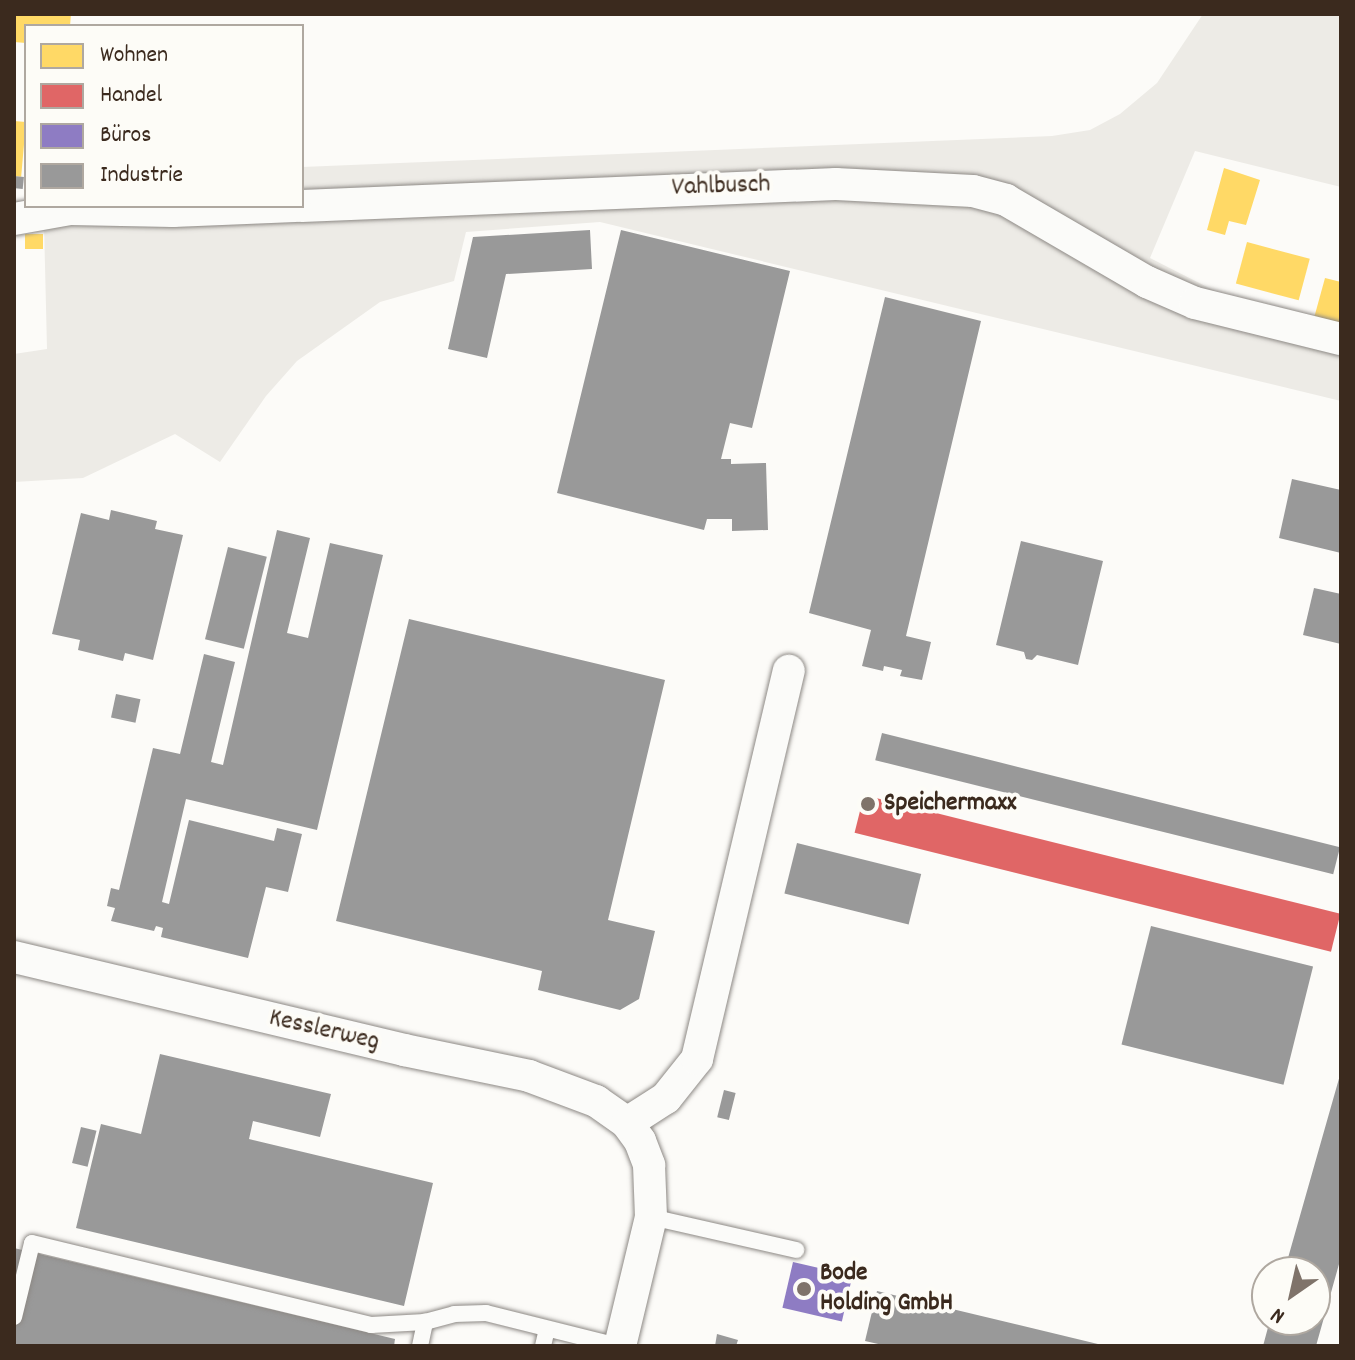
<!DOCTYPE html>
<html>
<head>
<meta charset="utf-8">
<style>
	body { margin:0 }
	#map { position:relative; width:1355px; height:1360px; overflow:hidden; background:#fcfbf8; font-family:Dekko,sans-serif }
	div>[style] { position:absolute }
	.green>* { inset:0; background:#edebe6 }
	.homes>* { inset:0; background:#ffd966; transform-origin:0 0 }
	.shops>* { inset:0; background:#e06666; transform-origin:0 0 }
	.offices>* { inset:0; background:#8e7cc3; transform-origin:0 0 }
	.industry>* { inset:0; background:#999; transform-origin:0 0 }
	.roads { filter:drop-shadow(0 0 2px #8d8985) drop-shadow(0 0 2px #8d8985) }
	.lane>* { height:16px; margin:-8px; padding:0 8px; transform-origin:8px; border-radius:8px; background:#fbfbf9 }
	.street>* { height:32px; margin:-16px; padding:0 16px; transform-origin:16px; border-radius:16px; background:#fbfbf9 }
	.dots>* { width:22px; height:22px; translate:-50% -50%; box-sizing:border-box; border:4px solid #fdfcf7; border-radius:50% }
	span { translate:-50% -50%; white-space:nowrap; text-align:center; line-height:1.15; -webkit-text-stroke:8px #fdfcf7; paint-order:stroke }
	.street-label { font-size:26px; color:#3b2a1e }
	.poi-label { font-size:26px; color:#3b2a1e; font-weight:700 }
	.left { translate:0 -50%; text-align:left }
	.frame { position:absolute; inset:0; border:16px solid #3b2a1e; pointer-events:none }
	.legend { position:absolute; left:24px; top:24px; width:280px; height:184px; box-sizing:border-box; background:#fdfcf7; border:2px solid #afa8a0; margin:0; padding:10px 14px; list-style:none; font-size:24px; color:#3b2a1e }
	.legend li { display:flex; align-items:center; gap:16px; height:40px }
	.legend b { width:40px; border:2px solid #afa8a0 }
	.north { position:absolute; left:1251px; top:1256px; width:80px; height:80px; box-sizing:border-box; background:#fdfcf7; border:2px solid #afa8a0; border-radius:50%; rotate:214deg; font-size:22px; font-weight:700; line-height:32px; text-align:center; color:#3b2a1e }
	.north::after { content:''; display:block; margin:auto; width:28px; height:36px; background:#7f736a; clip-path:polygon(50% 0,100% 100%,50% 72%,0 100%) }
</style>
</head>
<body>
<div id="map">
	<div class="green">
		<i style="clip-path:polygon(1203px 14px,1341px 14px,1341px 187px,1195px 151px,1150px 258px,1215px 291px,1341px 334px,1341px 401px,600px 222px,466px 232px,454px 281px,380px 302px,297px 361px,266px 396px,220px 462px,175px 434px,83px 478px,14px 482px,14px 354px,47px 349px,44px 224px,302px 206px,302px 167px,1052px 136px,1090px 130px,1120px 114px,1157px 83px)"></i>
	</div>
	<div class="homes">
		<i style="clip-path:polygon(14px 14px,71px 14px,70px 26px,26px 26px,26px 43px,14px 42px)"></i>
		<i style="left:14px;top:121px;width:12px;height:55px;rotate:5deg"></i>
		<i style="clip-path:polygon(1224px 168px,1260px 180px,1246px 225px,1229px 221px,1225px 235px,1207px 230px)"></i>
		<i style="left:25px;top:234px;width:18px;height:15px"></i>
		<i style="left:1247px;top:242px;width:65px;height:43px;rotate:15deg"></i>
		<i style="clip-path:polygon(1325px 278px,1341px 282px,1341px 325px,1314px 318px)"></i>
	</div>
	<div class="shops">
		<i style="left:864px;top:795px;width:491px;height:39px;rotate:14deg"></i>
	</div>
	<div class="offices">
		<i style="left:793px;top:1262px;width:61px;height:47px;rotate:13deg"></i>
	</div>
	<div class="industry">
		<i style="left:14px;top:176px;width:10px;height:12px;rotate:6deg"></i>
		<i style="clip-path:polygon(590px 230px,592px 269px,506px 274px,487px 358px,448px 349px,473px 237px)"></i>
		<i style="clip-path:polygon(621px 230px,790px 271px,752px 428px,730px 423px,721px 459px,731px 459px,731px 464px,766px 463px,768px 530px,732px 531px,732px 519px,707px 519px,704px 530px,557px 493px)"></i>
		<i style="clip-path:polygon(885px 297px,981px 321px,906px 636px,931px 642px,922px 680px,900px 676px,902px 670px,884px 666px,883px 671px,862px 666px,871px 630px,809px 613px)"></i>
		<i style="clip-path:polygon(1292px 479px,1341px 490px,1341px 553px,1279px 538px)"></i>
		<i style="clip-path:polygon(111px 510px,157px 521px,155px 529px,183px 535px,153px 660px,125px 653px,123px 661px,78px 650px,80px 640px,52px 634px,81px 513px,109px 520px)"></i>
		<i style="clip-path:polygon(277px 530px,310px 538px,287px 633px,308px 638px,330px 543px,383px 555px,317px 830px,186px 799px,162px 902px,169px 904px,189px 820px,274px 841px,277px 828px,302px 834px,288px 892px,266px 887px,248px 958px,161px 937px,163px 928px,156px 926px,154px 931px,111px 921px,115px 908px,107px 906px,111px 888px,119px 890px,153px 748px,180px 754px,204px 654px,235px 662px,211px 762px,223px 765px)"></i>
		<i style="clip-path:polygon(1021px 541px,1103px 561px,1078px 665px,1037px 655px,1032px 660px,1026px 659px,1024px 652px,996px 645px)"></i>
		<i style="left:228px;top:547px;width:40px;height:95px;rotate:14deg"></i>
		<i style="clip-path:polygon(1314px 588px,1341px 594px,1341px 644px,1303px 635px)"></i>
		<i style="clip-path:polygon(409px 619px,665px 680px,608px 920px,655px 931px,639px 999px,620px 1010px,538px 990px,542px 971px,336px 921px)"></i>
		<i style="left:116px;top:694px;width:25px;height:24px;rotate:12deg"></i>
		<i style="left:882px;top:733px;width:472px;height:28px;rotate:14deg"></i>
		<i style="left:797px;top:843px;width:128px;height:52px;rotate:14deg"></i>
		<i style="left:1151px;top:926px;width:167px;height:122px;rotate:14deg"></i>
		<i style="clip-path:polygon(160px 1054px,331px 1094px,320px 1137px,253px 1121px,249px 1139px,433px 1183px,404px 1306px,76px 1228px,101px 1124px,141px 1134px)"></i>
		<i style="clip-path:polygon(1340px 1075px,1341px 1257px,1316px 1346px,1263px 1346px,1270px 1320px,1315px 1320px,1315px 1272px,1284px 1272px)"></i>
		<i style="left:724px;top:1090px;width:12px;height:28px;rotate:14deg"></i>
		<i style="left:81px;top:1127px;width:16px;height:37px;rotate:14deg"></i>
		<i style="clip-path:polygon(14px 1248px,395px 1339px,394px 1346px,14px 1346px)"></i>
		<i style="clip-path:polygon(877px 1291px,1102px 1345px,1101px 1346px,887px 1346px,865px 1341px)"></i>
		<i style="clip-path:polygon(717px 1334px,738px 1340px,736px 1346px,715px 1346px)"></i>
	</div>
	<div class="roads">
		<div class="lane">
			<i style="left:651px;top:1217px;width:149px;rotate:12.8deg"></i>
			<i style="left:14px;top:1317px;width:76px;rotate:-76.3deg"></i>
			<i style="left:32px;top:1243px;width:349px;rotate:13.6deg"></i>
			<i style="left:371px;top:1325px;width:54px;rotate:-3.2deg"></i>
			<i style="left:425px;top:1322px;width:30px;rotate:-15deg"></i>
			<i style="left:454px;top:1314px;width:32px;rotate:-2deg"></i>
			<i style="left:486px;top:1313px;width:136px;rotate:14deg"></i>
			<i style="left:420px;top:1346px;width:25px;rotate:-78deg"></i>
			<i style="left:543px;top:1346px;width:17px;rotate:-77deg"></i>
		</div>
		<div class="street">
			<i style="left:302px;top:206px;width:534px;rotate:-2.36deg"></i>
			<i style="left:836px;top:184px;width:137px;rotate:2.9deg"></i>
			<i style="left:973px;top:191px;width:34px;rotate:15deg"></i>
			<i style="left:1006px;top:200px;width:163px;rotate:30.2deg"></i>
			<i style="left:1147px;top:282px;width:52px;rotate:23.6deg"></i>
			<i style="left:1195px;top:303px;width:150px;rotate:13.9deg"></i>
			<i style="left:14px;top:219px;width:57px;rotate:-10.1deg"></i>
			<i style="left:70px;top:209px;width:103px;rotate:1.1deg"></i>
			<i style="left:173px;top:211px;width:122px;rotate:-2.3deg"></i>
			<i style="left:14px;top:957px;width:401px;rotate:13.4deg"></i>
			<i style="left:404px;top:1050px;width:128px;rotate:11.7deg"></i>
			<i style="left:529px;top:1076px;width:72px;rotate:20.5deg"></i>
			<i style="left:596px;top:1101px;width:38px;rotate:35deg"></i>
			<i style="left:627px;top:1123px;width:22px;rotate:54deg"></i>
			<i style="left:640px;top:1141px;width:26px;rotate:69deg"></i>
			<i style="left:649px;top:1165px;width:52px;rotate:87.8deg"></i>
			<i style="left:651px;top:1217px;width:133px;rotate:103.5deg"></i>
			<i style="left:627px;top:1123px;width:46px;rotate:-32.7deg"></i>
			<i style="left:666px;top:1098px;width:50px;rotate:-51.5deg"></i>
			<i style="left:697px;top:1059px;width:399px;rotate:-76.7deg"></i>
		</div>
	</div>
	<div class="dots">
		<i style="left:868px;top:804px;background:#7f736a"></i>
		<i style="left:804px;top:1289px;background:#7f736a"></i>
	</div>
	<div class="street-label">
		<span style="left:721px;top:187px;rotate:-2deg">Vahlbusch</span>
		<span style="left:324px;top:1031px;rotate:13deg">Kesslerweg</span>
	</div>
	<div class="poi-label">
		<span class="left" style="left:884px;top:804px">Speichermaxx</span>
		<span class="left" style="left:820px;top:1289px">Bode<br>Holding GmbH</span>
	</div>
	<div class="frame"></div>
	<ul class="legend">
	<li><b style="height:22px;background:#ffd966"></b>Wohnen</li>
	<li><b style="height:22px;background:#e06666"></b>Handel</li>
	<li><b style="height:22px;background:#8e7cc3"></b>Büros</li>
	<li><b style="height:22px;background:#999"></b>Industrie</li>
	</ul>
	<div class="north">N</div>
</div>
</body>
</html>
